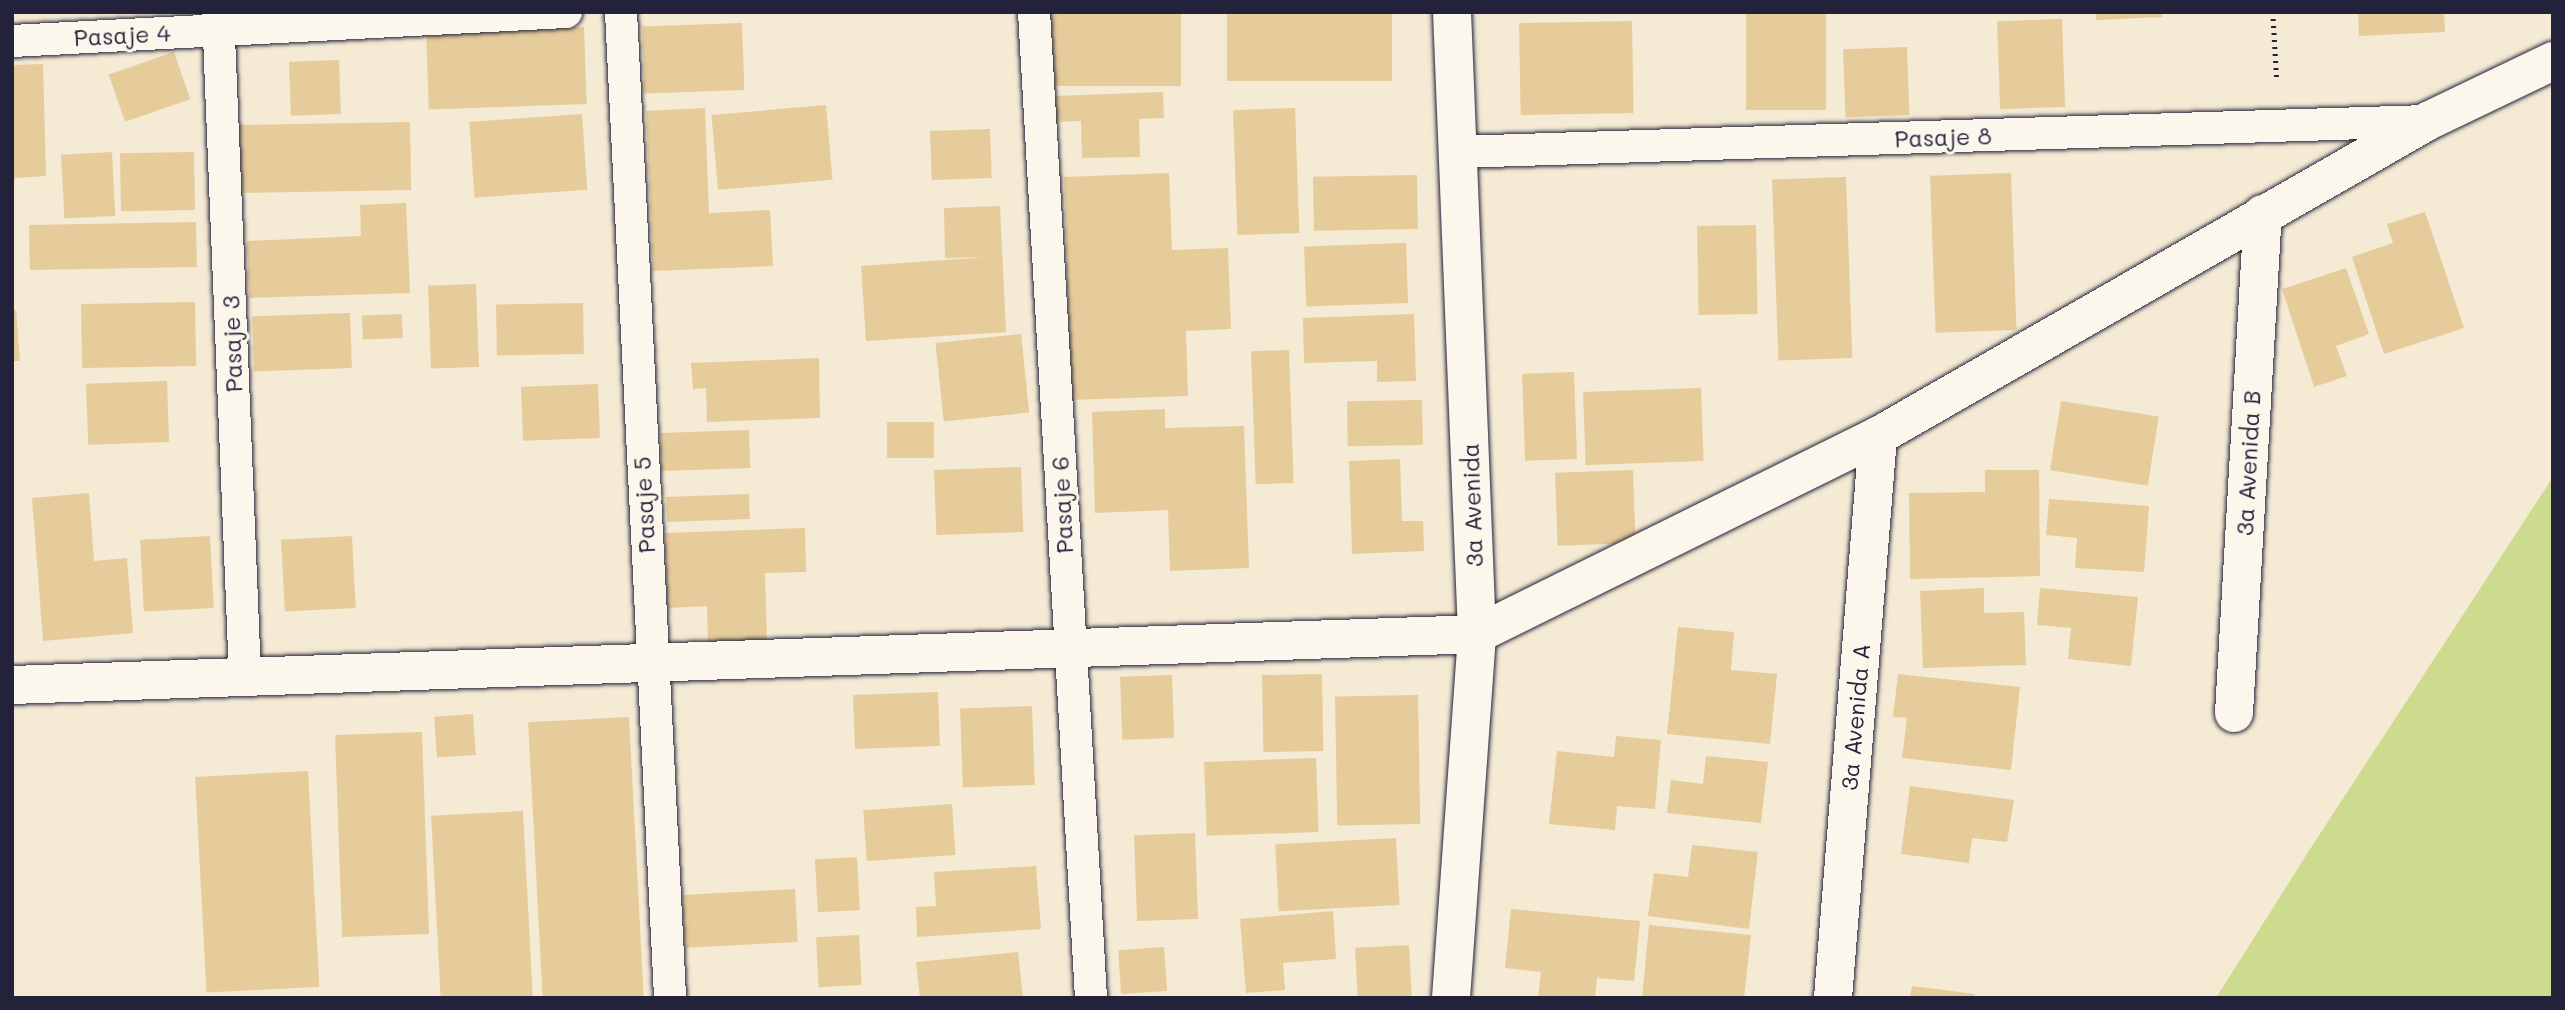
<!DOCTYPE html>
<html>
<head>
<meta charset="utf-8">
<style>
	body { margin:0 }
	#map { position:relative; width:2565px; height:1010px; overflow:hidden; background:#f5ead4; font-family:Mali,sans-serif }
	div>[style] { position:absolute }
	.green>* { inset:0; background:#cddb8f }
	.building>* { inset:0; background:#e6cc9b; transform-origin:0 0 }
	.path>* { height:4.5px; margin-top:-2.25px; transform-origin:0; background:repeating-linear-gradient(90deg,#22223b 0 2px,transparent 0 7px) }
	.roads { filter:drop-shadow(0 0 2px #22223b) drop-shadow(0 0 2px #22223b) }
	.lane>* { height:32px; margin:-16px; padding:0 16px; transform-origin:16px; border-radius:16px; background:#fbf7ec }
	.street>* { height:38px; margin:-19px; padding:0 19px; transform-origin:19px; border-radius:19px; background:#fbf7ec }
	span { translate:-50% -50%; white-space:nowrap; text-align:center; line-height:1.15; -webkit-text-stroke:6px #fbf7ec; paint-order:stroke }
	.street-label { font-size:23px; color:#22223b }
	.frame { position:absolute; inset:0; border:14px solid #22223b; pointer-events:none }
</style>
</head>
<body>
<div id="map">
	<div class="green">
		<i style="clip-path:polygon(2553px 477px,2553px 998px,2216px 998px,2312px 846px)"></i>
	</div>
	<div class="building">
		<i style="left:1049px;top:12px;width:132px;height:74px"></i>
		<i style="left:1227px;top:12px;width:165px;height:69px"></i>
		<i style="left:1746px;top:12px;width:80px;height:98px"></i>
		<i style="clip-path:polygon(2096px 12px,2162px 12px,2162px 17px,2096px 20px)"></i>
		<i style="clip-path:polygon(2358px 12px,2444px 12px,2445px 32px,2359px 36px)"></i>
		<i style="left:2062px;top:19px;width:88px;height:65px;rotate:88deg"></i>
		<i style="left:1632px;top:21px;width:92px;height:113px;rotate:89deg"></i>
		<i style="left:742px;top:23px;width:67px;height:100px;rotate:88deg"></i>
		<i style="left:584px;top:27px;width:77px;height:158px;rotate:88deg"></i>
		<i style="left:1907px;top:47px;width:68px;height:64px;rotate:88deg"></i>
		<i style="left:174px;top:52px;width:50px;height:69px;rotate:71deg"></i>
		<i style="left:339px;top:60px;width:54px;height:50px;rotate:88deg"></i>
		<i style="clip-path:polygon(43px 64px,46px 176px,15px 178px,12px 192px,12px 65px)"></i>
		<i style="clip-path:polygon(1163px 92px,1164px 118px,1139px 119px,1140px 157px,1082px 158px,1081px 121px,1055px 122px,1054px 96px)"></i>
		<i style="left:826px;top:105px;width:75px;height:115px;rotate:85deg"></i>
		<i style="clip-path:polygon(705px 108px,709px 213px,770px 210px,773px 266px,653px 271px,646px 111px)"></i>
		<i style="left:1295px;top:108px;width:125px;height:62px;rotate:88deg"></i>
		<i style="left:582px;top:114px;width:76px;height:113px;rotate:86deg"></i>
		<i style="left:410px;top:122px;width:68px;height:174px;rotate:89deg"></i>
		<i style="left:990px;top:129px;width:49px;height:60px;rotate:88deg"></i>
		<i style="left:112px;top:152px;width:64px;height:51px;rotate:87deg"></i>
		<i style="left:194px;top:152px;width:58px;height:74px;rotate:89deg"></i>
		<i style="clip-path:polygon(1169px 173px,1172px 250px,1228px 248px,1231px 329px,1186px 331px,1188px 396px,1071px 400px,1064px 177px)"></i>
		<i style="left:2011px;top:173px;width:157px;height:81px;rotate:88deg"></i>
		<i style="left:1417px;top:175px;width:54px;height:104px;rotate:89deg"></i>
		<i style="left:1846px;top:177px;width:181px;height:74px;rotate:88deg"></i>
		<i style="clip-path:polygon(406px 203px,410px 293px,249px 298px,247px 241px,361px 236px,360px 205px)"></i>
		<i style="clip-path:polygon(1000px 206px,1006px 332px,866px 341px,861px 266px,987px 257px,945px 258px,944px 208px)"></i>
		<i style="clip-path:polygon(2425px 212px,2464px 328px,2384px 354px,2352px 257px,2393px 243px,2387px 224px)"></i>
		<i style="left:196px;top:222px;width:45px;height:167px;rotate:89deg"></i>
		<i style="left:1756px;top:225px;width:89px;height:59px;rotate:89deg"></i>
		<i style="left:1406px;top:243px;width:60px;height:102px;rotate:88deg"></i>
		<i style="clip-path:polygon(2346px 268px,2369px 334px,2336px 346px,2347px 376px,2314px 387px,2282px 289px)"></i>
		<i style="left:476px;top:284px;width:83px;height:48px;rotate:88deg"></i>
		<i style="left:195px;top:302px;width:64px;height:114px;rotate:89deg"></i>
		<i style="left:583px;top:303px;width:51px;height:87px;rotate:89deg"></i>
		<i style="clip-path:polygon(12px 310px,16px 310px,20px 361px,12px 361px)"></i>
		<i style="left:350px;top:313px;width:55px;height:98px;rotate:88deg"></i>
		<i style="left:402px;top:314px;width:24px;height:40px;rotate:88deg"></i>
		<i style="clip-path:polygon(1414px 314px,1416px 381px,1377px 382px,1377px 361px,1304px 363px,1303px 318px)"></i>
		<i style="left:1021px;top:334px;width:79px;height:86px;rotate:84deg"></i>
		<i style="left:1289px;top:350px;width:133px;height:38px;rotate:88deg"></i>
		<i style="clip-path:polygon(819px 358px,820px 418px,707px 422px,706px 388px,693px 389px,691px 363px)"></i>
		<i style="left:1574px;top:372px;width:87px;height:52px;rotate:88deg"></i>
		<i style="left:167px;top:381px;width:61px;height:81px;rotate:88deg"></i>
		<i style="left:598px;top:384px;width:54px;height:77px;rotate:88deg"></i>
		<i style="left:1701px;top:388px;width:73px;height:118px;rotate:88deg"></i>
		<i style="left:1422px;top:400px;width:45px;height:75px;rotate:89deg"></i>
		<i style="left:2061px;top:401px;width:99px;height:70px;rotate:9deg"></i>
		<i style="clip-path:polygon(1165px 409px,1165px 428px,1244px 426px,1249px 568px,1170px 571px,1168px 510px,1095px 513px,1092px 412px)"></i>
		<i style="left:934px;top:422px;width:36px;height:47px;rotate:90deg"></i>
		<i style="left:749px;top:430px;width:38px;height:89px;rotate:88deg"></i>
		<i style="clip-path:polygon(1400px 459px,1402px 521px,1423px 521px,1424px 551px,1352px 554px,1349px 461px)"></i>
		<i style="left:1021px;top:467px;width:65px;height:87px;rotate:88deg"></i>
		<i style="left:1633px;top:470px;width:73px;height:78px;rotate:88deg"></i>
		<i style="clip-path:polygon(1985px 470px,2039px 470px,2040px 576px,1910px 579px,1909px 493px,1985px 492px)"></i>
		<i style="clip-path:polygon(89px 493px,94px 561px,127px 558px,133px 633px,43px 641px,32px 498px)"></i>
		<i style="left:749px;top:494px;width:25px;height:83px;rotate:88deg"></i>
		<i style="clip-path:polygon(2049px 499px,2149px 506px,2144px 572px,2075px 568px,2077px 538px,2046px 535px)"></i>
		<i style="clip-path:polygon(805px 528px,806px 572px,765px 573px,767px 641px,708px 643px,707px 606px,667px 608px,665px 533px)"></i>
		<i style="left:210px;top:536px;width:72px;height:70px;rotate:87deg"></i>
		<i style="left:352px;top:536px;width:72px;height:71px;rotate:87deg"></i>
		<i style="clip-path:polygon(1984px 588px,1984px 613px,2024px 612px,2026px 665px,1923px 668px,1920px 591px)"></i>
		<i style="clip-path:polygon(2040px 588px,2138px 597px,2131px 666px,2068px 659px,2071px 628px,2037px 625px)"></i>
		<i style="clip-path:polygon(1678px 627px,1734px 632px,1731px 670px,1777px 674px,1770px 744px,1667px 734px)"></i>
		<i style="left:1322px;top:674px;width:77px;height:60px;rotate:89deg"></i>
		<i style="clip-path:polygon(1898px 674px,2020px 687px,2011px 770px,1902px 758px,1907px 718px,1893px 717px)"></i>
		<i style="left:1172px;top:675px;width:63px;height:52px;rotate:88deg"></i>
		<i style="left:938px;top:692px;width:54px;height:85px;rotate:88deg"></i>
		<i style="left:1418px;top:695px;width:129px;height:83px;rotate:89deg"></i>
		<i style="left:1032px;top:706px;width:79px;height:72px;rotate:88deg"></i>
		<i style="left:473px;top:714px;width:41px;height:39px;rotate:86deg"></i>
		<i style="left:629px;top:717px;width:281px;height:101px;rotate:87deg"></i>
		<i style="left:422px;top:732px;width:202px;height:87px;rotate:88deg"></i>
		<i style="clip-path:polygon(1616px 736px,1661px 740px,1655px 809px,1617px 806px,1615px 830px,1549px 824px,1557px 751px,1614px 757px)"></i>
		<i style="clip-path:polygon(1706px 756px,1768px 762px,1761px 823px,1667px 813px,1671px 780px,1703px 784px)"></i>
		<i style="left:1316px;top:758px;width:74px;height:112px;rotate:88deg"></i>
		<i style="left:308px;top:771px;width:216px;height:113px;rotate:87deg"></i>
		<i style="clip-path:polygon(1910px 786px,2014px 800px,2007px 842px,1972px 838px,1969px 863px,1901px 854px)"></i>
		<i style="left:952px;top:804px;width:51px;height:89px;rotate:86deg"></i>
		<i style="left:523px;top:811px;width:187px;height:92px;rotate:87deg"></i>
		<i style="left:1195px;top:833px;width:86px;height:61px;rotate:88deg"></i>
		<i style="left:1396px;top:838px;width:67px;height:121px;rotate:87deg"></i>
		<i style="clip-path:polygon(1692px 845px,1758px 852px,1749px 929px,1648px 916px,1654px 873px,1688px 877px)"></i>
		<i style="left:857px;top:857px;width:53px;height:42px;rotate:87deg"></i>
		<i style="clip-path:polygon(1036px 866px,1041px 929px,917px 937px,916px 907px,936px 906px,934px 872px)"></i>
		<i style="left:795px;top:889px;width:53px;height:113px;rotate:87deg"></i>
		<i style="clip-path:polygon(1511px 909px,1640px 921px,1634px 981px,1597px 978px,1595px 998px,1538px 998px,1541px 972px,1505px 968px)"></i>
		<i style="clip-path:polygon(1333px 911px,1336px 959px,1283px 963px,1285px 990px,1246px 993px,1240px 919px)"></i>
		<i style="clip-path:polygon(1649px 925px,1751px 935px,1744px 998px,1642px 998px)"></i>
		<i style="left:859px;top:935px;width:50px;height:43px;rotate:87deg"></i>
		<i style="left:1409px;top:945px;width:53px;height:54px;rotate:87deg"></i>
		<i style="left:1164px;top:947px;width:44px;height:46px;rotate:86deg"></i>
		<i style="clip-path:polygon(1018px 952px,1023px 998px,920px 998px,916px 962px)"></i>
		<i style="clip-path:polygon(1912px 986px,1975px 994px,1974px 998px,1910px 998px)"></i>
	</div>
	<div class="path">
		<i style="left:2273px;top:12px;width:69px;rotate:86.7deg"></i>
	</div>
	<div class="roads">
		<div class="lane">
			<i style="left:218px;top:12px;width:665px;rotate:87.67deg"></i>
			<i style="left:621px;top:12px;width:987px;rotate:87.15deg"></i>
			<i style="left:1034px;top:12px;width:988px;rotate:86.69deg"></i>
			<i style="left:12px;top:41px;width:555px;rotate:-3deg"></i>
			<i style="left:1457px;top:152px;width:971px;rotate:-1.83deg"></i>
		</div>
		<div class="street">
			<i style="left:12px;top:685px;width:1466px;rotate:-1.99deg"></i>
			<i style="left:1477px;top:634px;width:447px;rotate:-26.3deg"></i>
			<i style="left:1878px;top:436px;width:634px;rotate:-29.8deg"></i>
			<i style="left:2428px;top:121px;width:139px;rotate:-25.6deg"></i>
			<i style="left:2234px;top:713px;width:500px;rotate:-86.7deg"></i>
			<i style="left:1451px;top:998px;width:365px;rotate:-85.9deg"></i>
			<i style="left:1477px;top:634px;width:623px;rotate:-92.3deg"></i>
			<i style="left:1833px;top:998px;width:564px;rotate:-85.42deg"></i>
		</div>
	</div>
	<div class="street-label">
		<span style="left:122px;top:35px;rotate:-3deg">Pasaje 4</span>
		<span style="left:1943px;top:137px;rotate:-2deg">Pasaje 8</span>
		<span style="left:232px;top:344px;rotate:-92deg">Pasaje 3</span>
		<span style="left:2248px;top:463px;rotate:-87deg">3a Avenida B</span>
		<span style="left:644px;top:505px;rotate:-93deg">Pasaje 5</span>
		<span style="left:1062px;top:505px;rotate:-93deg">Pasaje 6</span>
		<span style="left:1472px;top:505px;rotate:-92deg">3a Avenida</span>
		<span style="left:1855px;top:717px;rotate:-85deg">3a Avenida A</span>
	</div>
	<div class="frame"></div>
</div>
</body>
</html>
